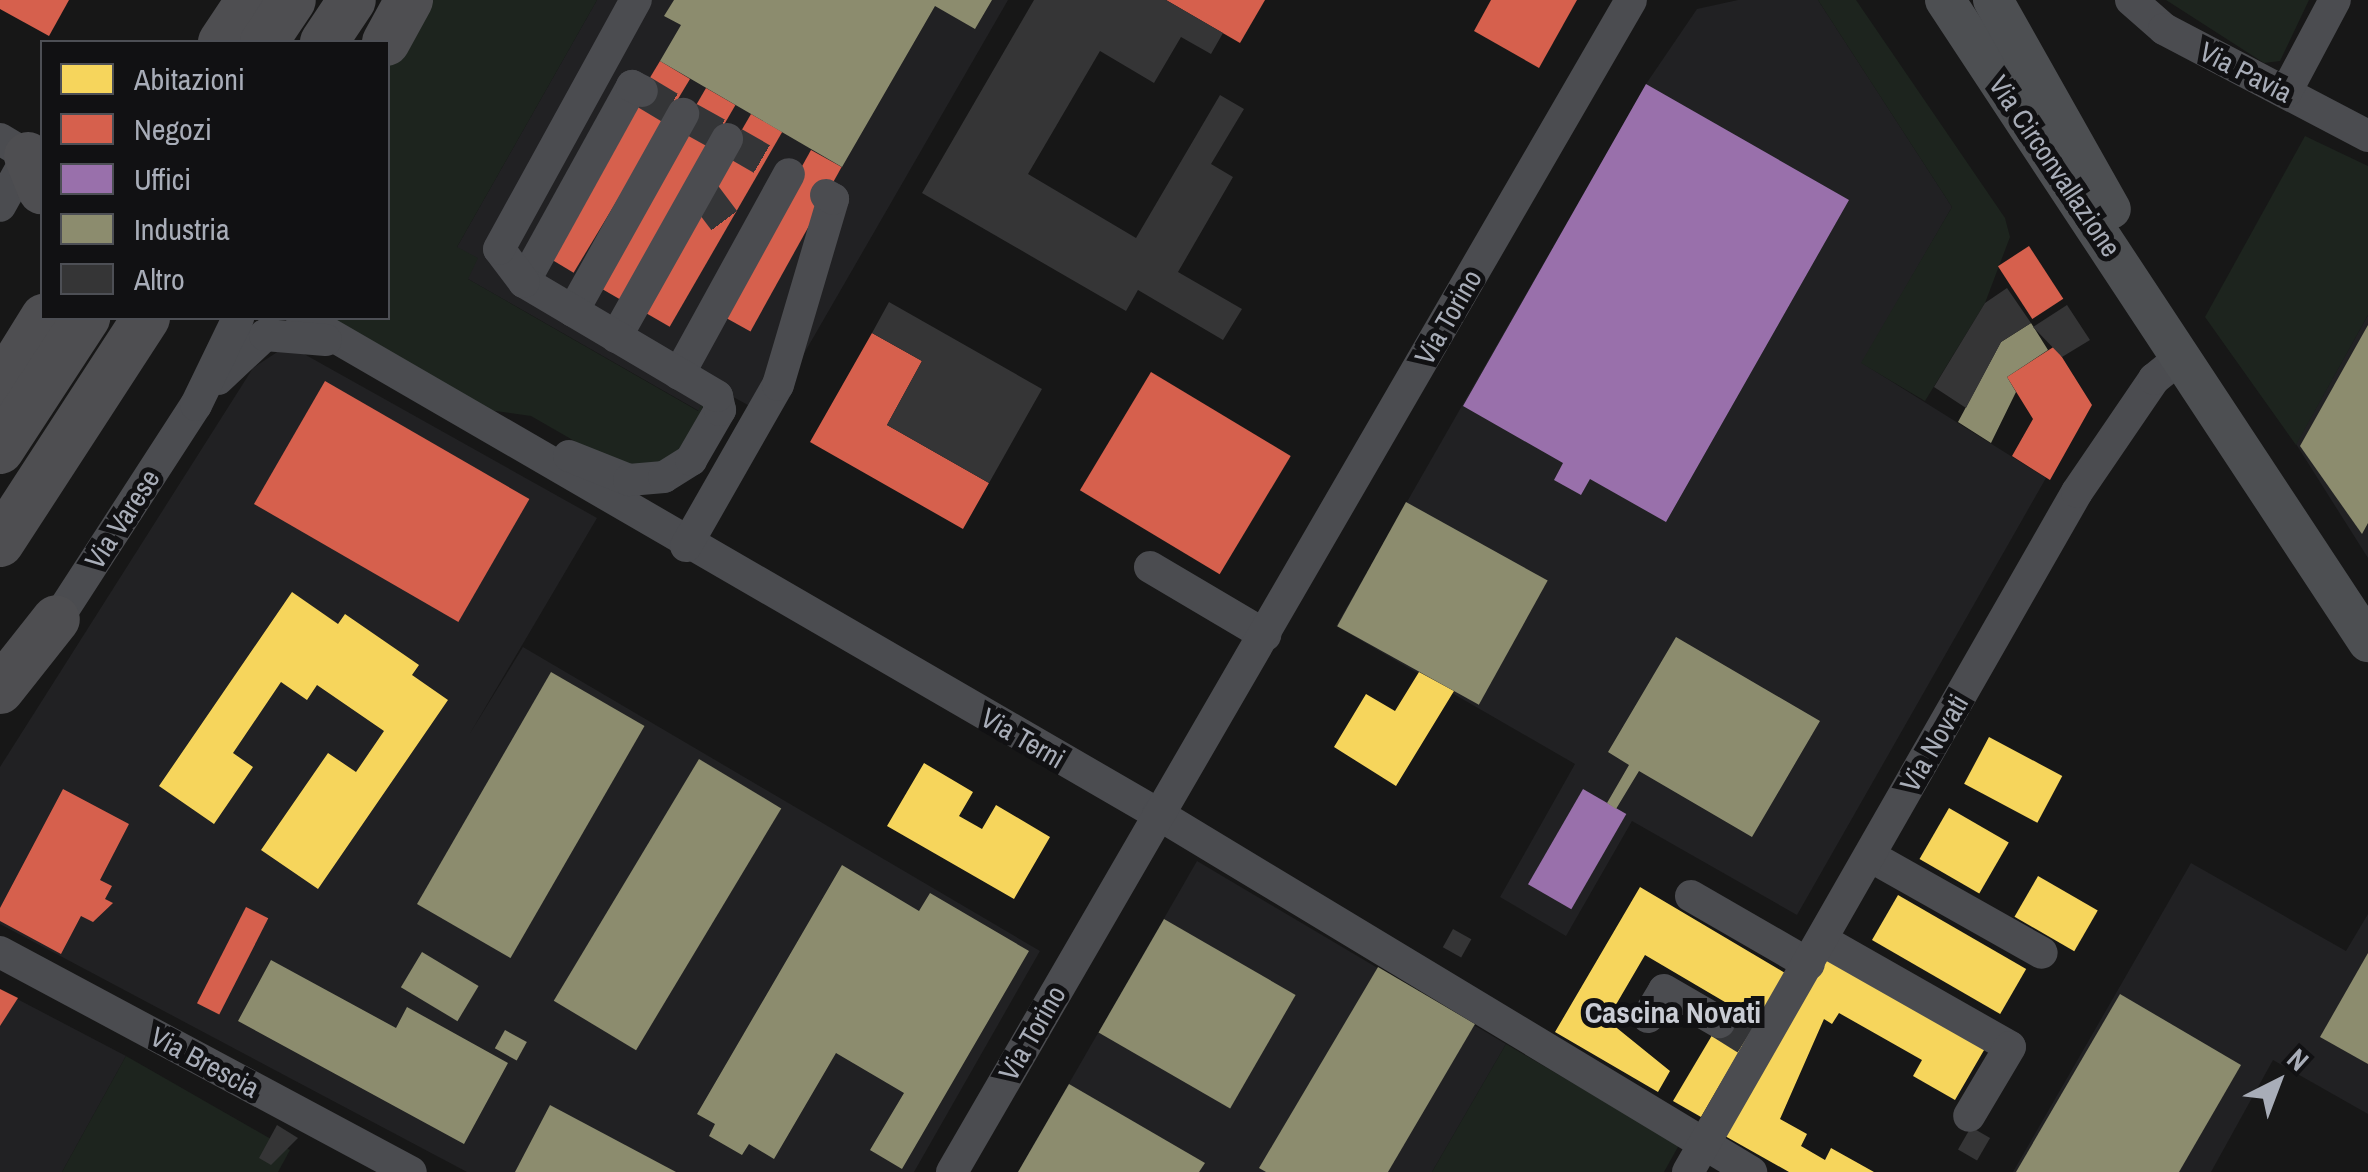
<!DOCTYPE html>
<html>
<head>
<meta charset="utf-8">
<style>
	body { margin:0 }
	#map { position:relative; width:2368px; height:1172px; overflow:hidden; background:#171717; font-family:"Archivo Narrow",sans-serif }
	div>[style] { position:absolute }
	.built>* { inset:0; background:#212123 }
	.green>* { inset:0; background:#1d241e }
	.homes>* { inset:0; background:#f6d55c; transform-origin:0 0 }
	.shops>* { inset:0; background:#d6604d; transform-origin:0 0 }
	.offices>* { inset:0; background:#9970ab; transform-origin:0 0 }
	.industry>* { inset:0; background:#8c8c6e; transform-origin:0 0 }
	.building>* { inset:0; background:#353536; transform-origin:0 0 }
	.minor-tunnel>* { height:32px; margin-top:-16px; transform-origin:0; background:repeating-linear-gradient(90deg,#343537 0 32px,transparent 0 48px) }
	.minor>* { height:32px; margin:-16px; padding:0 16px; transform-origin:16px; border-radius:16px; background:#4b4c50 }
	.major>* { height:40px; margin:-20px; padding:0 20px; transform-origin:20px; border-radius:20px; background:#4d4f52 }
	.highway>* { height:48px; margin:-24px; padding:0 24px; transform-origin:24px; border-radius:24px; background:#4e4e51 }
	span { translate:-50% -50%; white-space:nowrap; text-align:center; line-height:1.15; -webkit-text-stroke:10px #111113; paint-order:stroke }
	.street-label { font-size:28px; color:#a8adb8 }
	.neighbourhood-label { font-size:30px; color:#c9ccd4; font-weight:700 }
	.legend { position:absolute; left:40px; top:40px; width:350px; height:280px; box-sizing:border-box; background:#111113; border:2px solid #4d4f55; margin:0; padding:12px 18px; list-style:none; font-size:30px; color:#a8adb8 }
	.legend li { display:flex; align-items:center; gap:20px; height:50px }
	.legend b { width:50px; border:2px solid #4d4f55 }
	.north { position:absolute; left:2228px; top:1032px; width:100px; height:100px; -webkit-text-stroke:8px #111113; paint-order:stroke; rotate:42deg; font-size:28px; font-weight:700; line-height:40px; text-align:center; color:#a8adb8 }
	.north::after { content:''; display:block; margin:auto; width:35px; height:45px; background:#a8adb8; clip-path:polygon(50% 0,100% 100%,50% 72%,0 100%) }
</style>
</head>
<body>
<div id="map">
	<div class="built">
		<i style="clip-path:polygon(597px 0,1008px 0,768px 416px,713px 386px,699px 411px,468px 279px,457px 247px)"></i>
		<i style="clip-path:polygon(1738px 0,1818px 0,1952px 207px,1862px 363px,2046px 478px,1797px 915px,1632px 821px,1566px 936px,1500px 897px,1575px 764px,1336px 626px,1646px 84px,1697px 9px)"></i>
		<i style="clip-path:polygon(2368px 315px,2368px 558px,2296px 444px)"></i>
		<i style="clip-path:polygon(288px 345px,597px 518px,469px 735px,523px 647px,1040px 951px,914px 1172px,467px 1172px,0 924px,0 767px,253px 368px)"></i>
		<i style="clip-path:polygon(1197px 861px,1506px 1044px,1432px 1172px,1018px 1172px)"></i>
		<i style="clip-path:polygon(2191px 863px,2346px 951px,2368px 914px,2368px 1114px,2273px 1060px,2211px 1172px,2013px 1172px)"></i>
		<i style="clip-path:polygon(0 990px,126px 1056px,62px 1172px,0 1172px)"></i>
	</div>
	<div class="green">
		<i style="clip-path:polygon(422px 0,597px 0,457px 247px,478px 258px,468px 279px,698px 411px,712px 386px,679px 460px,625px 470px,531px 416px,474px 408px,330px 318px,388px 318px,388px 64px)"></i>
		<i style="clip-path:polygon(1818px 0,1856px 0,2005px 218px,2010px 237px,1985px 303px,1925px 401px,1861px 363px,1952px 207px)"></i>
		<i style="clip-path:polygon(2166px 0,2309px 0,2280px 61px,2264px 63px)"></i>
		<i style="clip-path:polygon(2305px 136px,2368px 166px,2368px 315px,2296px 445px,2205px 317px)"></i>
		<i style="clip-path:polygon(1506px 1044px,1679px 1145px,1664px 1172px,1432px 1172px)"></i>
		<i style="clip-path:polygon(126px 1056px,290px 1150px,278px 1172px,62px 1172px)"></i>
	</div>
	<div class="homes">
		<i style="clip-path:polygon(292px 592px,338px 624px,345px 614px,419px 665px,412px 675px,448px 700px,318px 889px,261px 850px,328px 753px,356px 772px,384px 731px,317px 685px,307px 700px,281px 682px,233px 753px,253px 767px,214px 824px,159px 786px)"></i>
		<i style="clip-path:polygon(1419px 672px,1454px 691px,1396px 786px,1334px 747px,1366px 694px,1395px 711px)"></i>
		<i style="left:1989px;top:737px;width:83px;height:53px;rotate:28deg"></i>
		<i style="clip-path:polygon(924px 763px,973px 792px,959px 816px,982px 829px,996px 805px,1050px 837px,1014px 899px,887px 826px)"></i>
		<i style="left:1949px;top:808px;width:69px;height:59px;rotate:30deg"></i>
		<i style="left:2038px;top:876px;width:69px;height:47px;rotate:30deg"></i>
		<i style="clip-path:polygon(1640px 887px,1785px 973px,1701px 1117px,1673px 1101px,1730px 1005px,1645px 955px,1607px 1020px,1670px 1071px,1658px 1092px,1555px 1032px)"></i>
		<i style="left:1898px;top:895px;width:148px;height:52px;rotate:30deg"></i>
		<i style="clip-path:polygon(1828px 955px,1987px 1045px,1955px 1100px,1913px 1076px,1922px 1060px,1839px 1013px,1832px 1024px,1824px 1019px,1780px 1119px,1807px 1134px,1801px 1146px,1825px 1160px,1831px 1148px,1874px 1172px,1789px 1172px,1725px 1136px)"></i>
	</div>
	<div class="shops">
		<i style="clip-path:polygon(0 0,69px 0,49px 36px,0 9px)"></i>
		<i style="clip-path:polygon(1166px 0,1265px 0,1240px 43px)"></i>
		<i style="clip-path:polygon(1491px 0,1577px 0,1539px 68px,1474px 31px)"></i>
		<i style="left:660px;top:61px;width:35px;height:226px;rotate:31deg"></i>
		<i style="left:706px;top:88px;width:34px;height:226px;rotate:30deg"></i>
		<i style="left:751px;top:114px;width:36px;height:225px;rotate:30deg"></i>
		<i style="left:811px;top:150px;width:35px;height:188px;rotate:29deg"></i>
		<i style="left:2029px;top:246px;width:63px;height:37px;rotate:57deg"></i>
		<i style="clip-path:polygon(872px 333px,922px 361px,887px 425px,989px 483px,963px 529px,810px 442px)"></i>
		<i style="clip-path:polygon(2055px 346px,2092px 405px,2050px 480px,2012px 456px,2033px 419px,2007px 377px)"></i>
		<i style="left:1151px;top:372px;width:163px;height:138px;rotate:31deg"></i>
		<i style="left:325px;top:381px;width:236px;height:142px;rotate:30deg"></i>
		<i style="clip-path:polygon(63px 789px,129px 824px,100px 880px,112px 886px,105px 899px,113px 903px,93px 922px,81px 916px,61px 954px,0 921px,0 908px)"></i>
		<i style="left:246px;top:907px;width:25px;height:108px;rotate:27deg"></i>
		<i style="clip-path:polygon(0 989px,18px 998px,0 1026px)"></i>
	</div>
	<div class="offices">
		<i style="clip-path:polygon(1646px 84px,1849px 200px,1666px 522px,1590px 479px,1581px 495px,1554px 480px,1563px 463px,1463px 406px)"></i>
		<i style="left:1583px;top:789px;width:50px;height:110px;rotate:30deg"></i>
	</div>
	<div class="industry">
		<i style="clip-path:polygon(674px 0,992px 0,975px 29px,935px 6px,842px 167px,660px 61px,681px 25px,664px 16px)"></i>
		<i style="clip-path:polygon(2031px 323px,2048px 350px,2007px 377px,2016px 392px,1991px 443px,1958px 422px,2001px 342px)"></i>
		<i style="clip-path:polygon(2368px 325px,2368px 523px,2362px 534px,2300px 446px)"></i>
		<i style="left:1406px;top:502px;width:162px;height:142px;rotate:29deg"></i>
		<i style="clip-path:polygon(1676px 637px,1820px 721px,1752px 837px,1639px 771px,1616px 809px,1607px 803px,1629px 765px,1608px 752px)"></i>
		<i style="left:551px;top:672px;width:108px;height:268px;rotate:30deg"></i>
		<i style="left:699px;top:759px;width:96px;height:282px;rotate:31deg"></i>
		<i style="clip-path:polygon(842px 865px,919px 911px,930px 893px,1029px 951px,902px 1169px,870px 1150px,904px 1093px,836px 1053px,774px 1159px,749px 1144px,742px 1155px,709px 1136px,715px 1124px,697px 1114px)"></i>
		<i style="left:1164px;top:919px;width:152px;height:131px;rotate:30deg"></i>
		<i style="left:422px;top:952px;width:66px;height:41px;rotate:31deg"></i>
		<i style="clip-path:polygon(2368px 953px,2368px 1064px,2320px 1037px)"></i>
		<i style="clip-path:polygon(271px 960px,396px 1028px,407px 1007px,508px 1063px,464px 1144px,238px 1021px)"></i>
		<i style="clip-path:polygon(1378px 967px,1475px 1024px,1388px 1172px,1266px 1172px,1259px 1168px)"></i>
		<i style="clip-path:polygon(2120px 994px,2241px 1065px,2179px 1172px,2016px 1172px)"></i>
		<i style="left:505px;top:1030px;width:25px;height:21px;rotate:29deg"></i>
		<i style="clip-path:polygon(1069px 1084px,1205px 1163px,1199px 1172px,1018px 1172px)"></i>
		<i style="clip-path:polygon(550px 1105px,676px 1172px,515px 1172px)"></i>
	</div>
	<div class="building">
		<i style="clip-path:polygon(1034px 0,1166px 0,1223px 33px,1211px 54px,1181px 37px,1154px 83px,1100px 51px,1028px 174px,1136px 238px,1220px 95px,1244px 109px,1211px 164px,1233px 177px,1178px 272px,1242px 309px,1223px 340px,1138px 290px,1126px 311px,922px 193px)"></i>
		<i style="clip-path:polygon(2007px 288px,2031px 323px,2001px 342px,1966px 408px,1934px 387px,1985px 303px)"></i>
		<i style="clip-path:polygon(889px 302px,1042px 389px,989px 483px,887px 425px,922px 361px,872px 333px)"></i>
		<i style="clip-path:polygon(2067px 305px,2090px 340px,2062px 357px,2033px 327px)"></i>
		<i style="left:1453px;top:929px;width:21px;height:21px;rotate:29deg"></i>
		<i style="clip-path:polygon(277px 1125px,298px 1138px,271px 1165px,259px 1158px)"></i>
		<i style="left:1971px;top:1127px;width:22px;height:26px;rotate:30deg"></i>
	</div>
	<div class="minor-tunnel">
		<i style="left:642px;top:91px;width:35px;rotate:31deg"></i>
		<i style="left:689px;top:118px;width:33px;rotate:29deg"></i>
		<i style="left:734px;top:143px;width:36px;rotate:30deg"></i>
		<i style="left:705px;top:195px;width:38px;rotate:53deg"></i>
		<i style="left:1719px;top:1022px;width:32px;rotate:32deg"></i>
	</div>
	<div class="minor">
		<i style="left:2131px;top:0;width:44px;rotate:41.3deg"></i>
		<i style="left:2164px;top:29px;width:230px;rotate:27.7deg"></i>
		<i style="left:2286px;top:92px;width:104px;rotate:-62deg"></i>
		<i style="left:0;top:139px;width:33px;rotate:31deg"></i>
		<i style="left:28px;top:156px;width:57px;rotate:119.2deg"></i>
		<i style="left:524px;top:282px;width:224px;rotate:-61.1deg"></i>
		<i style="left:632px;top:86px;width:11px;rotate:27deg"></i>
		<i style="left:573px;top:311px;width:226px;rotate:-60.8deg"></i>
		<i style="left:302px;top:318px;width:989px;rotate:30.09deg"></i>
		<i style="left:1158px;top:814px;width:693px;rotate:31.12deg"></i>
		<i style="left:616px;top:337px;width:227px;rotate:-60.7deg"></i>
		<i style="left:679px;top:374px;width:228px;rotate:-61.2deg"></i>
		<i style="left:218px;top:379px;width:64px;rotate:-43.1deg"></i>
		<i style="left:265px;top:335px;width:61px;rotate:4.7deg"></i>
		<i style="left:569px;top:456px;width:65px;rotate:21.8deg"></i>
		<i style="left:629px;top:480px;width:35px;rotate:-5deg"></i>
		<i style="left:664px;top:477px;width:32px;rotate:-32deg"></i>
		<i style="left:691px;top:460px;width:58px;rotate:-59.9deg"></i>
		<i style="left:720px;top:410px;width:14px;rotate:-102deg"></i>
		<i style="left:717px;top:396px;width:224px;rotate:-149.4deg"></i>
		<i style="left:524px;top:282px;width:41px;rotate:-127.1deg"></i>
		<i style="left:499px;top:249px;width:284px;rotate:-61.2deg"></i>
		<i style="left:686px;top:546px;width:185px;rotate:-60.3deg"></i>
		<i style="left:778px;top:385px;width:194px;rotate:-73.5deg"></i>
		<i style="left:833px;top:199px;width:8px;rotate:-150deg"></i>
		<i style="left:1150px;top:567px;width:134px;rotate:30.6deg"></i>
		<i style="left:47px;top:635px;width:274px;rotate:-57.1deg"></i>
		<i style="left:196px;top:405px;width:97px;rotate:-64.2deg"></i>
		<i style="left:1870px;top:856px;width:197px;rotate:29.4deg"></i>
		<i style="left:1691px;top:896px;width:136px;rotate:30deg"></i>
		<i style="left:1822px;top:940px;width:216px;rotate:29.6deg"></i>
		<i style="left:2010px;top:1047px;width:80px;rotate:120.7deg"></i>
		<i style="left:0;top:952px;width:466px;rotate:28.2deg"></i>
		<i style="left:1648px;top:1017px;width:31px;rotate:-59deg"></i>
		<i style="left:1664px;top:990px;width:64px;rotate:30.2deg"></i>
		<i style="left:952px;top:1172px;width:1354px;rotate:-59.91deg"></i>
		<i style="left:1688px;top:1172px;width:783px;rotate:-60.23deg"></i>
		<i style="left:2077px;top:492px;width:137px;rotate:-55.7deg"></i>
		<i style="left:2154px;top:379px;width:35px;rotate:-39deg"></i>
	</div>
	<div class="major">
		<i style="left:1945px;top:0;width:769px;rotate:56.62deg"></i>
		<i style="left:1993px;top:0;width:240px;rotate:60.6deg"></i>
	</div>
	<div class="highway">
		<i style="left:222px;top:42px;width:50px;rotate:-56.3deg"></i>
		<i style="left:264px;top:42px;width:50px;rotate:-56.3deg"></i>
		<i style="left:324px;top:42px;width:50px;rotate:-56.3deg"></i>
		<i style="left:386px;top:42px;width:48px;rotate:-61.3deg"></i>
		<i style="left:28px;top:156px;width:37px;rotate:68deg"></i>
		<i style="left:0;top:389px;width:84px;rotate:-58.2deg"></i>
		<i style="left:0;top:450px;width:158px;rotate:-56.9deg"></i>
		<i style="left:0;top:543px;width:268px;rotate:-57deg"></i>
		<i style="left:0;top:690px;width:90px;rotate:-51.7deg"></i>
	</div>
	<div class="street-label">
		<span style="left:2246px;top:72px;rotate:27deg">Via Pavia</span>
		<span style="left:2055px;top:166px;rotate:56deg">Via Circonvallazione</span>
		<span style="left:1448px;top:317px;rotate:-60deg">Via Torino</span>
		<span style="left:122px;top:519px;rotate:-57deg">Via Varese</span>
		<span style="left:1023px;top:738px;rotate:30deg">Via Terni</span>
		<span style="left:1934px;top:743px;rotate:-60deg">Via Novati</span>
		<span style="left:1032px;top:1033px;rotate:-60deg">Via Torino</span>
		<span style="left:205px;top:1062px;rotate:28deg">Via Brescia</span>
	</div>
	<div class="neighbourhood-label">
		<span style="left:1673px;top:1012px">Cascina Novati</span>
	</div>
	<ul class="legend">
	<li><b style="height:28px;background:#f6d55c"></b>Abitazioni</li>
	<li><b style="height:28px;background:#d6604d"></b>Negozi</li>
	<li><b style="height:28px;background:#9970ab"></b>Uffici</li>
	<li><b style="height:28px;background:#8c8c6e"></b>Industria</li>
	<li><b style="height:28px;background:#353536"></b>Altro</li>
	</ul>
	<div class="north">N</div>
</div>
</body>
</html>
